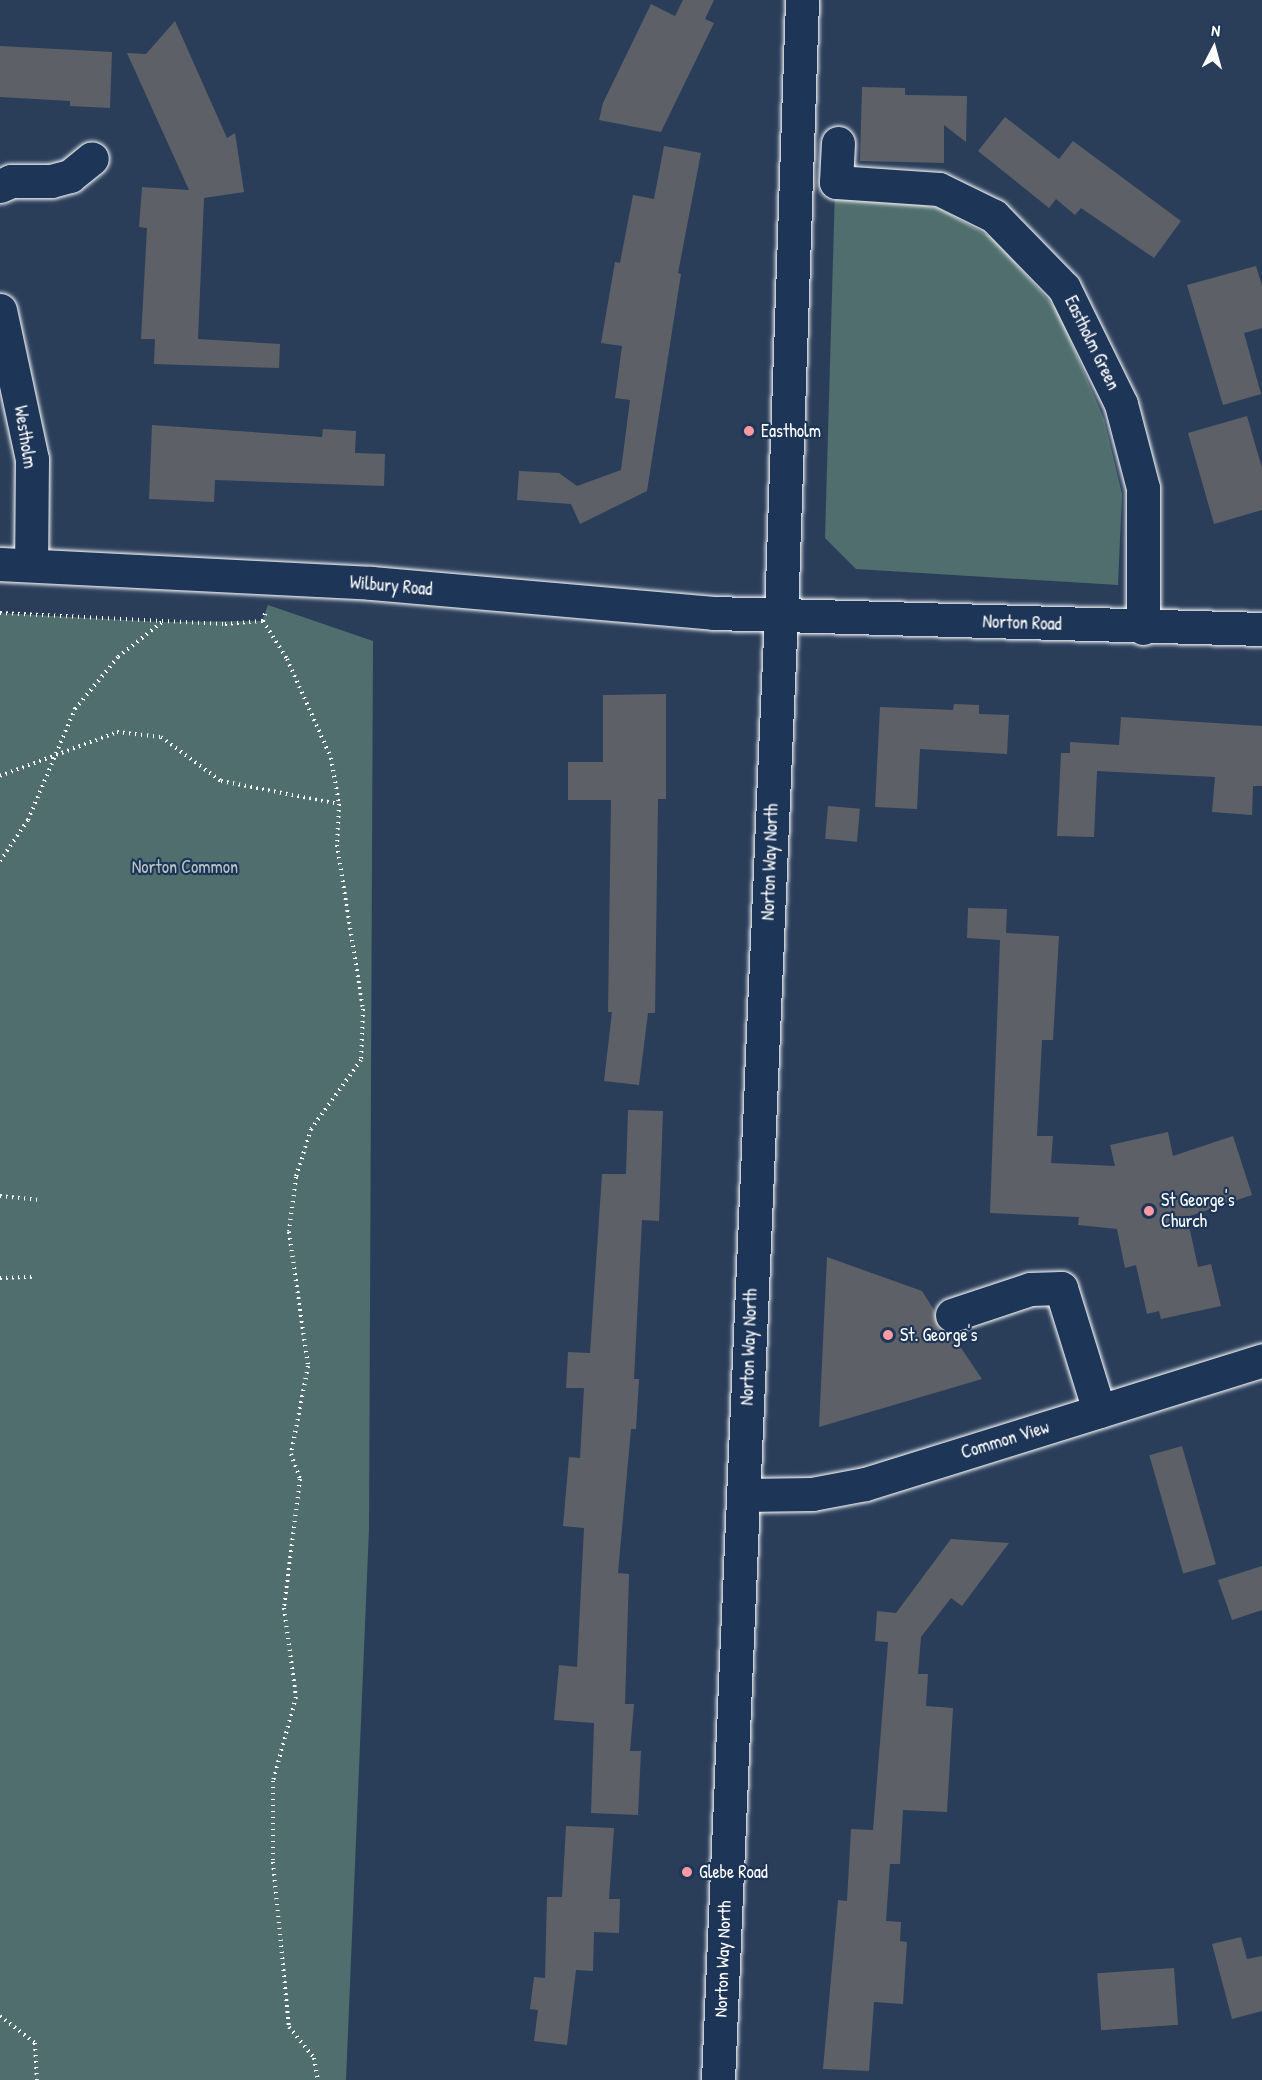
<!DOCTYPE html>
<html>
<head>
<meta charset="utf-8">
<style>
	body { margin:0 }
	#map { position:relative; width:1262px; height:2080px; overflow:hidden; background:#2a3e5a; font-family:"Patrick Hand",sans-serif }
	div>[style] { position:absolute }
	.green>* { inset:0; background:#506e6d }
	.building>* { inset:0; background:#5e6068; transform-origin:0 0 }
	.path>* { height:4px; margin-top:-2px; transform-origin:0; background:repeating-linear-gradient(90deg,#fff 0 1.5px,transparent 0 6px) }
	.roads { filter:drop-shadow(0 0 2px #fff) drop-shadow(0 0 2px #fff) }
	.minor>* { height:33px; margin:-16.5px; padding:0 16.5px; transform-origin:16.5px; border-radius:16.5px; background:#1d3557 }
	.dots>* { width:16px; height:16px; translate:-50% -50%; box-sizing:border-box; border:3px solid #1d3557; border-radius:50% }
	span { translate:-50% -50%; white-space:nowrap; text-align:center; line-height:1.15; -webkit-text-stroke:4.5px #1d3557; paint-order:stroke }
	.street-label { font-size:18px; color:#fff }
	.poi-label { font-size:18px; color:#fff }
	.left { translate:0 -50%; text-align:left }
	.park-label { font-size:18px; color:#b9c5c5 }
	.north { position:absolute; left:1184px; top:18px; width:60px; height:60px; -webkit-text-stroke:4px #1d3557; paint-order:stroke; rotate:6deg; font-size:16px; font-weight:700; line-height:24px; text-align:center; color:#fff }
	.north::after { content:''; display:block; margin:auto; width:21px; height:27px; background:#fff; clip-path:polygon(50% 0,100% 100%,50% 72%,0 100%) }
</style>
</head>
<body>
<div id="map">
	<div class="green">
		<i style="clip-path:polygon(835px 189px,939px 208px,994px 239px,1058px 311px,1104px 419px,1122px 494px,1118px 585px,856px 569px,825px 538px)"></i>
		<i style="clip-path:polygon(268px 605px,373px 641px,369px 1529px,346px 2080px,0 2080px,0 613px,162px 622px,262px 621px)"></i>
	</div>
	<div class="building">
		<i style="clip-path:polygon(683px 0,714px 0,705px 19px,714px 23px,661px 132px,599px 120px,603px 103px,651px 4px,675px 16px)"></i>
		<i style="clip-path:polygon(175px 21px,227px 138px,235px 133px,244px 192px,204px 198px,198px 339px,280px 344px,279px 368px,154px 364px,155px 339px,141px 339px,147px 228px,139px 227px,142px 187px,189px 190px,127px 53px,146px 54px)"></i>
		<i style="clip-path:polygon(0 46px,112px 52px,110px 108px,70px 106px,70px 101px,0 97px)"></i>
		<i style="clip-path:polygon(862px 87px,905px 88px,905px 95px,967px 96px,966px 142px,944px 125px,944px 163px,860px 161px)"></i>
		<i style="clip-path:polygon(1005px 117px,1059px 159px,1073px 141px,1181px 221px,1154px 258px,1081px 208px,1075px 215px,1056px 199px,1049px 208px,978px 151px)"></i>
		<i style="clip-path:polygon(664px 146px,701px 153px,678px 273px,681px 274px,647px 491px,580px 524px,571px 504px,517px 500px,519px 471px,559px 473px,577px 486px,621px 470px,630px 400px,615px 398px,622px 346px,601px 343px,615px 262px,620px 263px,633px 195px,654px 199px)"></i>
		<i style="clip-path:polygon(1256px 266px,1262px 286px,1262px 328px,1244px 333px,1261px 394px,1223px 405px,1187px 285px)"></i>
		<i style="clip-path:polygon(1247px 416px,1262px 468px,1262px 510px,1214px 524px,1188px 433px)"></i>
		<i style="clip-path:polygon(152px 425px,322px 437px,323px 429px,356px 431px,355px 453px,385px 454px,384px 486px,215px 480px,214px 502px,149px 499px)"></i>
		<i style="clip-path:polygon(666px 694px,666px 799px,658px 799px,655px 1013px,648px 1013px,639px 1085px,604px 1081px,612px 1012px,608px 1012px,611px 800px,568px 800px,568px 762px,603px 762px,603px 695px)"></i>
		<i style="clip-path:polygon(954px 704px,979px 705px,979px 714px,1009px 715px,1007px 754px,920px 749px,917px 809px,875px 807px,880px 707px,953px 710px)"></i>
		<i style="clip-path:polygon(1121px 717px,1262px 726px,1262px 786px,1253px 786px,1252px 815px,1212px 812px,1215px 777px,1097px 771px,1094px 837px,1057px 836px,1061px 753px,1070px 753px,1070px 742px,1119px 745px)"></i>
		<i style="left:828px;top:806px;width:32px;height:33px;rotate:5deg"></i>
		<i style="clip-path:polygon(968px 908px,1007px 909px,1006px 933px,1059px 936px,1053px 1040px,1042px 1040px,1037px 1136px,1053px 1136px,1051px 1163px,1115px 1166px,1110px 1145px,1168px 1132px,1173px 1156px,1233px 1136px,1252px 1195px,1187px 1217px,1198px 1267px,1211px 1264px,1221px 1306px,1161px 1319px,1159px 1311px,1147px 1314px,1136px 1265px,1125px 1268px,1117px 1229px,1078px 1225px,1079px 1217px,990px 1213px,1000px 940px,967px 938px)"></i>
		<i style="clip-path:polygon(628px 1110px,663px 1111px,659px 1221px,642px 1220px,634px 1379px,639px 1379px,636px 1429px,631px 1429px,618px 1573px,629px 1574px,625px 1704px,634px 1704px,630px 1751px,641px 1751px,638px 1815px,591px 1813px,594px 1723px,554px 1720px,559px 1665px,577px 1667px,584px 1528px,563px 1526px,569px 1457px,580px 1458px,584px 1388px,566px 1388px,568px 1352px,590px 1353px,602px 1174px,626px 1174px)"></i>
		<i style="clip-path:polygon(827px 1257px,922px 1291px,934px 1310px,939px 1329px,951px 1333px,982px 1379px,819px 1427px)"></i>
		<i style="left:1182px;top:1446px;width:123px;height:34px;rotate:74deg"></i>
		<i style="clip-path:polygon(951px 1539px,1009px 1543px,962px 1606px,951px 1598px,921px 1637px,918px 1674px,928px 1674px,926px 1706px,953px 1708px,947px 1812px,903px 1810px,900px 1864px,890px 1864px,886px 1921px,901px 1922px,900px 1941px,907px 1942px,903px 2004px,874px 2002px,869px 2071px,823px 2069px,838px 1900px,847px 1901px,851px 1829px,873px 1830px,888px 1642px,875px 1641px,877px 1611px,896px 1613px)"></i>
		<i style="clip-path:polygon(1262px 1566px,1262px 1610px,1232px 1620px,1218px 1580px)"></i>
		<i style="clip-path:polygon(566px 1826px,614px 1828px,609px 1899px,620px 1899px,619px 1933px,594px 1932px,593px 1971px,576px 1970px,567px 2045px,534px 2041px,538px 2010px,530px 2009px,534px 1977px,545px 1978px,547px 1897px,562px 1897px)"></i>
		<i style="clip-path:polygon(1241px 1937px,1247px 1959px,1262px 1956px,1262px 2011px,1232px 2019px,1212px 1944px)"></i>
		<i style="left:1174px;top:1968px;width:57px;height:77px;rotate:86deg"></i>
	</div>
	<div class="path">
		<i style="left:0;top:613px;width:225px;rotate:2.8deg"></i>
		<i style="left:225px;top:624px;width:38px;rotate:-5deg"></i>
		<i style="left:263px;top:621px;width:11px;rotate:-75deg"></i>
		<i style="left:263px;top:621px;width:45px;rotate:57.7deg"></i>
		<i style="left:287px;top:659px;width:108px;rotate:66deg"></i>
		<i style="left:331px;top:758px;width:47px;rotate:80.1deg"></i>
		<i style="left:339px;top:804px;width:41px;rotate:92.8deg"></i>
		<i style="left:337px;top:845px;width:166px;rotate:81deg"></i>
		<i style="left:363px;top:1009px;width:51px;rotate:92.2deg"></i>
		<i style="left:361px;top:1060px;width:85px;rotate:125.9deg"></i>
		<i style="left:311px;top:1129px;width:50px;rotate:107.4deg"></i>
		<i style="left:296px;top:1177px;width:55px;rotate:97.3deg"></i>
		<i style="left:289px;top:1232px;width:135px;rotate:81.9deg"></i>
		<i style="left:308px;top:1366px;width:90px;rotate:100.9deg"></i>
		<i style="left:291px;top:1454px;width:27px;rotate:70deg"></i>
		<i style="left:300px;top:1479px;width:130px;rotate:97.1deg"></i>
		<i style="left:284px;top:1608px;width:90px;rotate:82.3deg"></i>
		<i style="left:296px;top:1697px;width:87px;rotate:105.3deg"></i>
		<i style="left:273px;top:1781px;width:81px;rotate:90deg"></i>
		<i style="left:273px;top:1862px;width:166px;rotate:84.5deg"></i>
		<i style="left:289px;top:2027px;width:40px;rotate:51deg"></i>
		<i style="left:314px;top:2058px;width:22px;rotate:80deg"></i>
		<i style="left:0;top:776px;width:125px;rotate:-20.6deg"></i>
		<i style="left:117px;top:732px;width:44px;rotate:6.5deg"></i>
		<i style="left:161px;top:737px;width:74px;rotate:36.3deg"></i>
		<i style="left:221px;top:781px;width:120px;rotate:11deg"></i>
		<i style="left:0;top:861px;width:50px;rotate:-55.7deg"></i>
		<i style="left:28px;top:820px;width:121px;rotate:-67.1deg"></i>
		<i style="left:75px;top:709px;width:67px;rotate:-50.4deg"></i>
		<i style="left:118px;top:657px;width:56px;rotate:-38.5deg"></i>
		<i style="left:0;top:1196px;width:39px;rotate:6deg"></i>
		<i style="left:0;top:1278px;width:33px;rotate:-2deg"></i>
		<i style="left:0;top:2016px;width:44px;rotate:37.6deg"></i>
		<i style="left:35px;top:2043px;width:37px;rotate:87deg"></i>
	</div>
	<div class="roads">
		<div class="minor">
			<i style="left:838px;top:143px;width:39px;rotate:93deg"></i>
			<i style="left:836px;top:182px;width:103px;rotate:3.9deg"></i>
			<i style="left:939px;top:189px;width:61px;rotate:26.1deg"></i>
			<i style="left:994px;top:216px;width:100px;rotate:45.8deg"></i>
			<i style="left:1064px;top:288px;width:129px;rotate:63.8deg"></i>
			<i style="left:1121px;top:404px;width:87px;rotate:75.3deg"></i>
			<i style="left:1143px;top:488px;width:140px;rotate:90deg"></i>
			<i style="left:0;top:186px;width:12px;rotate:-24deg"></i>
			<i style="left:11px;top:181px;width:40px"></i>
			<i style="left:51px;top:181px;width:20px;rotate:-15deg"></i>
			<i style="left:70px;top:176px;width:28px;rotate:-39deg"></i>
			<i style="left:0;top:310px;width:152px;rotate:77.9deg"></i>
			<i style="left:32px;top:459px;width:106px;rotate:90.5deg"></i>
			<i style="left:0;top:564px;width:371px;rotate:2.9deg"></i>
			<i style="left:371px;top:583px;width:344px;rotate:5deg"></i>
			<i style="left:714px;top:613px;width:548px;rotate:1.67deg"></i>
			<i style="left:952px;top:1315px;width:82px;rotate:-18.4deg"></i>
			<i style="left:1030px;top:1289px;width:31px;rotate:-2deg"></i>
			<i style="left:1061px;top:1288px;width:129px;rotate:72.8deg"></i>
			<i style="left:743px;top:1495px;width:69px;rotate:-0.8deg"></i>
			<i style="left:812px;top:1494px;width:54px;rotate:-10.7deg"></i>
			<i style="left:865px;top:1484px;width:416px;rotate:-17.3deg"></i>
			<i style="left:718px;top:2080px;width:1466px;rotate:-87.54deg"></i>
			<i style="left:781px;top:615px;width:615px;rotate:-88.04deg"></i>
		</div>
	</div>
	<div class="dots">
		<i style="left:749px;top:431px;background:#ff9aa2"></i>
		<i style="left:1149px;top:1211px;background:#ff9aa2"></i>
		<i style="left:888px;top:1335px;background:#ff9aa2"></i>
		<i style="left:687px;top:1872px;background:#ff9aa2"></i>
	</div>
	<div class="street-label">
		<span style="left:1092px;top:343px;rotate:64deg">Eastholm Green</span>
		<span style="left:25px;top:437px;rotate:81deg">Westholm</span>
		<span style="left:391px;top:586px;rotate:5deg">Wilbury Road</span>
		<span style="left:1022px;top:623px;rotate:2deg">Norton Road</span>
		<span style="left:770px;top:862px;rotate:-88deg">Norton Way North</span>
		<span style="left:749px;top:1347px;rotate:-88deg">Norton Way North</span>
		<span style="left:1005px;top:1440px;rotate:-17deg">Common View</span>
		<span style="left:723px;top:1959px;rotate:-88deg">Norton Way North</span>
	</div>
	<div class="poi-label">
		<span class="left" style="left:761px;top:431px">Eastholm</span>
		<span class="left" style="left:1161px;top:1211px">St George's<br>Church</span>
		<span class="left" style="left:900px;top:1335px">St. George's</span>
		<span class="left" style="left:699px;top:1872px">Glebe Road</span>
	</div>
	<div class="park-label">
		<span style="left:185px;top:867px">Norton Common</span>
	</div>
	<div class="north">N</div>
</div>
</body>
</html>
